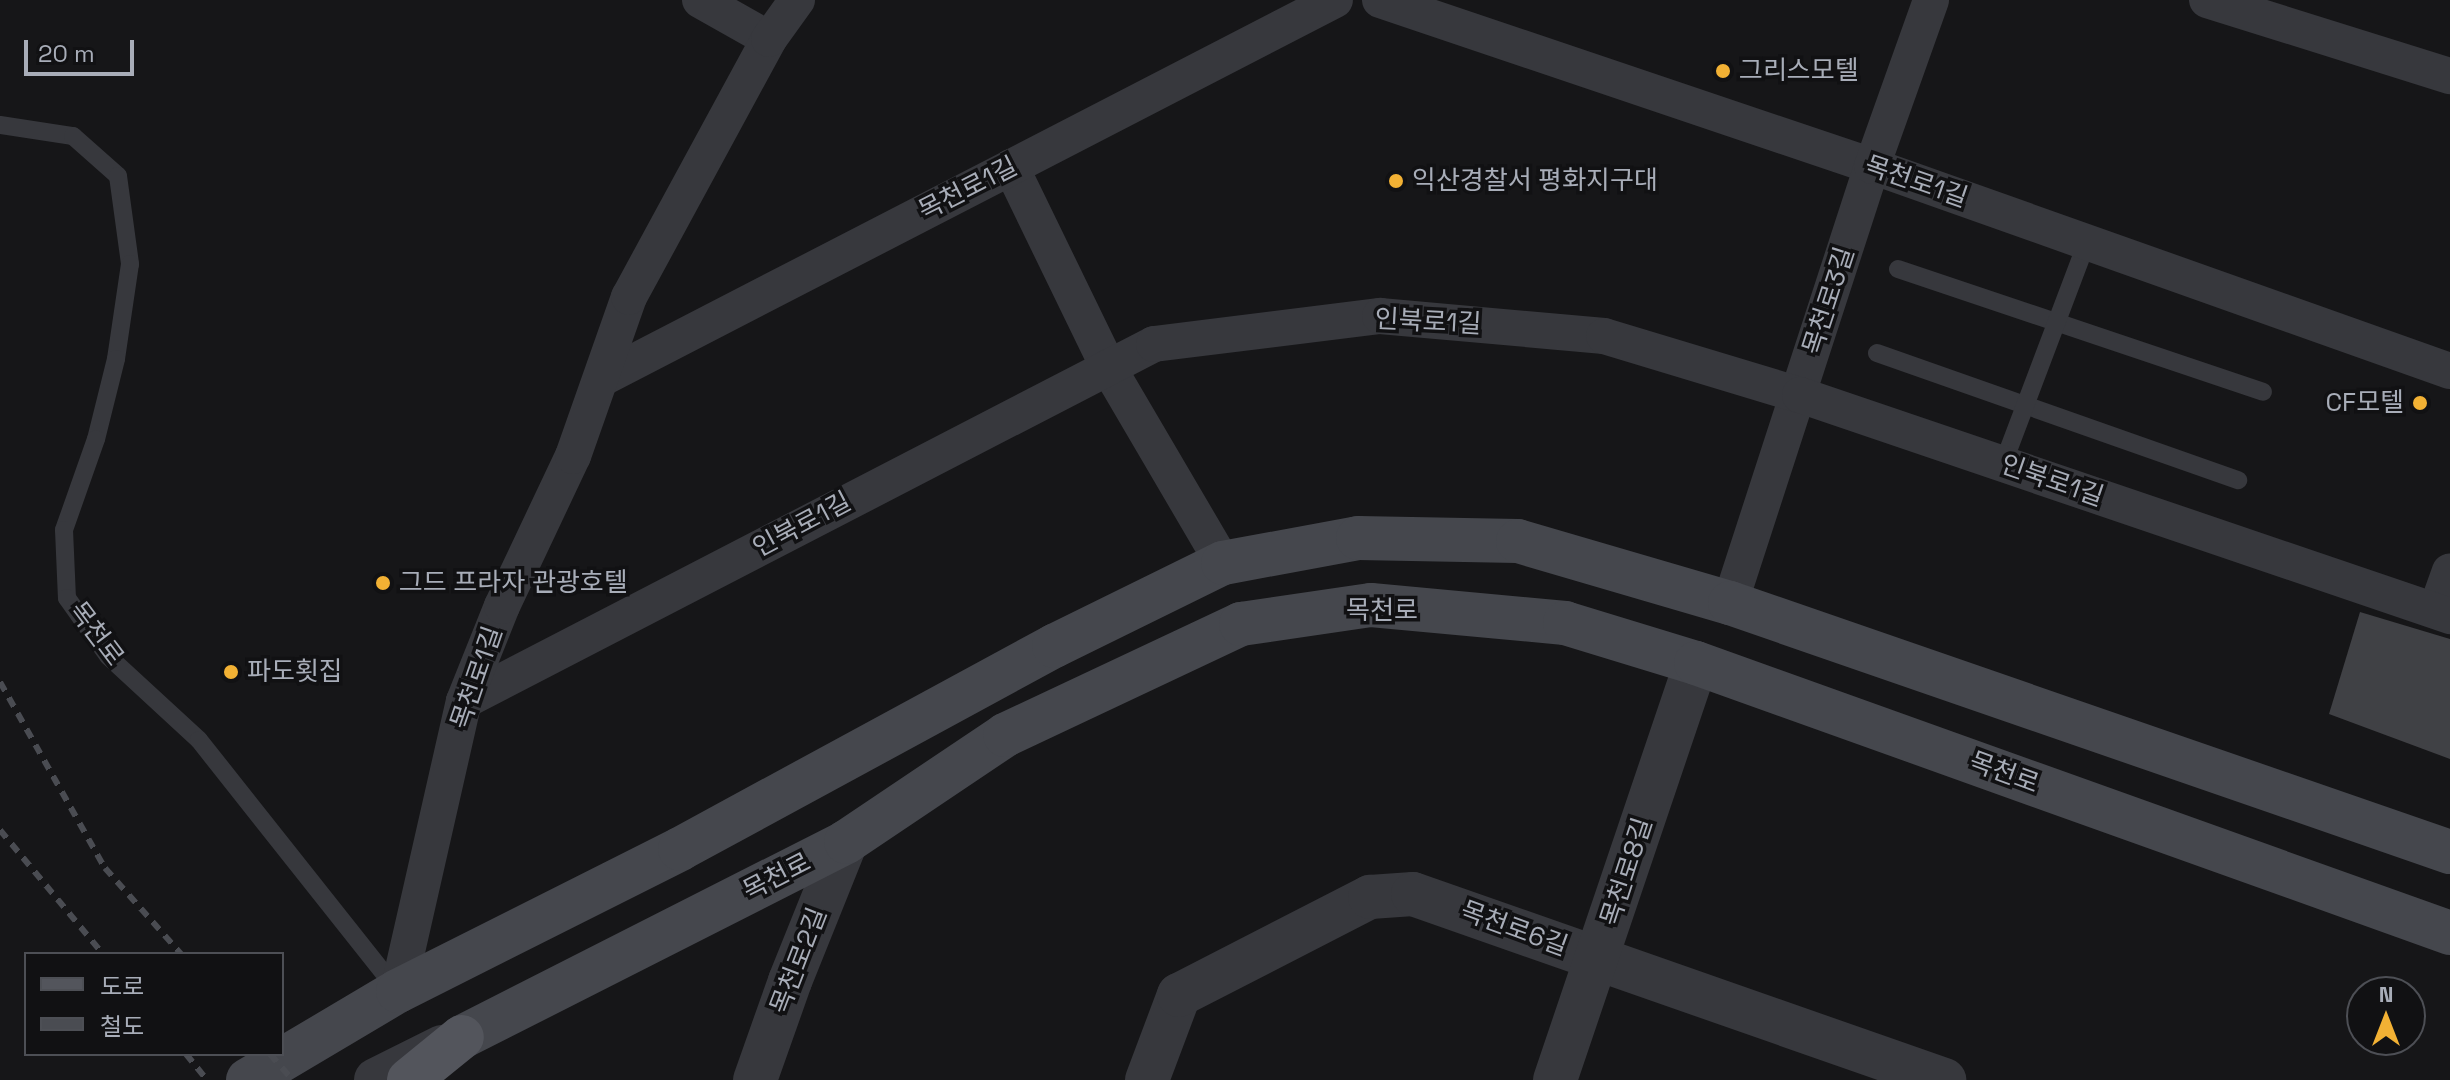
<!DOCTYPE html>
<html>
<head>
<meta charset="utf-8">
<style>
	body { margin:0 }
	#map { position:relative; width:2450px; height:1080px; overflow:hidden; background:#161618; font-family:"Space Grotesk","Noto Sans KR",sans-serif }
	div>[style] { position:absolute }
	.building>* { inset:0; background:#404145 }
	.service>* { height:18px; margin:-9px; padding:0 9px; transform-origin:9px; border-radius:9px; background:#37383d }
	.minor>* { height:36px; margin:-18px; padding:0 18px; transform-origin:18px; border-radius:18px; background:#37383d }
	.tertiary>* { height:44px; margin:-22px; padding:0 22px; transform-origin:22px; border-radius:22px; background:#37383d }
	.secondary>* { height:44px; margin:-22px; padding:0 22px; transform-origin:22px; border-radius:22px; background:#45474d }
	.primary>* { height:44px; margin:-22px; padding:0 22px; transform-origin:22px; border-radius:22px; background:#53555c }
	.rail>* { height:6px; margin-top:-3px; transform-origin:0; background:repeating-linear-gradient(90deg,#4a4c52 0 10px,transparent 0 18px) }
	.dots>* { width:22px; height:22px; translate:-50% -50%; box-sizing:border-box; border:4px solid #111113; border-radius:50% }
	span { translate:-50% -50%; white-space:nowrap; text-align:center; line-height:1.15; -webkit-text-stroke:7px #111113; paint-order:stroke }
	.poi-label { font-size:26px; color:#a8adb8 }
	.left { translate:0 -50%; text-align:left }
	.right { translate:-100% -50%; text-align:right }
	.street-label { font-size:26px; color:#a8adb8 }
	.legend { position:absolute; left:24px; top:952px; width:260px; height:104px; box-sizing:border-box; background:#111113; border:2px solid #4d4f55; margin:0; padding:10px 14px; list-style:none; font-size:24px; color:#a8adb8 }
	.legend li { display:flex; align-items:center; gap:16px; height:40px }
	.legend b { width:40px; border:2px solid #4d4f55 }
	.north { position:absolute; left:2346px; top:976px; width:80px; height:80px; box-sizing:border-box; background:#111113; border:2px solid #4d4f55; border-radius:50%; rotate:0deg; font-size:22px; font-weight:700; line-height:32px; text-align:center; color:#a8adb8 }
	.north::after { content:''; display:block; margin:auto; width:28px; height:36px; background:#f2b134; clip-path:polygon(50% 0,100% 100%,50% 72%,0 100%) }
	.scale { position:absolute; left:24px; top:40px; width:110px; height:36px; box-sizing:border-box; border:4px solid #a8adb8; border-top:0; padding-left:10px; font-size:24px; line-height:28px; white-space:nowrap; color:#a8adb8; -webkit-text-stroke:6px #111113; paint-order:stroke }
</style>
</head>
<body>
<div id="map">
	<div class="building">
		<i style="clip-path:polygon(2360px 612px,2450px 639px,2450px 759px,2329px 714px)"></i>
	</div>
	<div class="service">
		<i style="left:0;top:125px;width:74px;rotate:8.6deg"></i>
		<i style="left:73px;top:136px;width:60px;rotate:41.6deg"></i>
		<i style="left:118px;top:176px;width:89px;rotate:82.2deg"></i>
		<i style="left:130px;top:264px;width:96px;rotate:98.4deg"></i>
		<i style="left:116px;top:359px;width:82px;rotate:104deg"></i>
		<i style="left:96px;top:439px;width:96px;rotate:109.4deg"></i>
		<i style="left:64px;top:530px;width:68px;rotate:87.5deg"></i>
		<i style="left:67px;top:598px;width:72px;rotate:54.6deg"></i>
		<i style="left:109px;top:657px;width:122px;rotate:42.7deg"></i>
		<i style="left:199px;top:740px;width:320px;rotate:51.6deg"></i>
		<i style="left:1898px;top:269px;width:385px;rotate:18.6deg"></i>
		<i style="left:1877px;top:353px;width:383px;rotate:19.4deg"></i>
		<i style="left:2003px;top:464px;width:237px;rotate:-69.3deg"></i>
	</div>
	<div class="minor">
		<i style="left:700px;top:0;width:79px;rotate:29.5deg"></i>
		<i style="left:1380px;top:0;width:519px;rotate:18.64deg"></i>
		<i style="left:1872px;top:166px;width:613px;rotate:19.53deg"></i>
		<i style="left:2207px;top:0;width:255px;rotate:17.4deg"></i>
		<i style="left:1011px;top:167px;width:222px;rotate:64.1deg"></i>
		<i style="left:1108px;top:367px;width:227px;rotate:59.6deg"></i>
		<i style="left:601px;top:379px;width:826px;rotate:-27.31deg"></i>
		<i style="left:1730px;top:603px;width:459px;rotate:-72deg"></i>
		<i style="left:1872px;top:166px;width:176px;rotate:-70.4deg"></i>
		<i style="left:2436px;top:610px;width:41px;rotate:-70.3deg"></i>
		<i style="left:464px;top:701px;width:777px;rotate:-27.36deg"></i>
		<i style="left:1154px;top:344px;width:228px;rotate:-7.1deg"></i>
		<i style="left:1380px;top:316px;width:225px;rotate:5.1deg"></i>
		<i style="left:1604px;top:336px;width:205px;rotate:16.8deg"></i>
		<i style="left:1800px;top:395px;width:687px;rotate:18.78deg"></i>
		<i style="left:398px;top:991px;width:297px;rotate:-77.2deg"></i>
		<i style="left:464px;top:701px;width:102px;rotate:-68.2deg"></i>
		<i style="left:502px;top:606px;width:166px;rotate:-64.7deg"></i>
		<i style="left:573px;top:456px;width:169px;rotate:-70.6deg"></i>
		<i style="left:629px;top:297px;width:294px;rotate:-61.5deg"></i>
		<i style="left:769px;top:39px;width:48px;rotate:-54.3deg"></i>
	</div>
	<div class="tertiary">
		<i style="left:376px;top:1080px;width:74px;rotate:-26.6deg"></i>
		<i style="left:755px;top:1080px;width:105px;rotate:-70.5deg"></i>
		<i style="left:790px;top:981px;width:150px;rotate:-68.1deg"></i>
		<i style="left:1147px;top:1080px;width:91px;rotate:-69.4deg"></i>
		<i style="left:1179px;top:995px;width:215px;rotate:-27.2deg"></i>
		<i style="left:1370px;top:897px;width:43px;rotate:-4deg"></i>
		<i style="left:1413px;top:894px;width:563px;rotate:19.3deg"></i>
		<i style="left:1555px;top:1080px;width:440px;rotate:-71.3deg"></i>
	</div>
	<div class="secondary">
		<i style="left:462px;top:1037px;width:431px;rotate:-26.9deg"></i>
		<i style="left:846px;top:842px;width:192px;rotate:-33.9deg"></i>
		<i style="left:1005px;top:735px;width:261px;rotate:-25.2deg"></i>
		<i style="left:1241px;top:624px;width:131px;rotate:-8.3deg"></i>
		<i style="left:1371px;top:605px;width:195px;rotate:5.3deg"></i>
		<i style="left:1565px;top:623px;width:137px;rotate:17deg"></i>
		<i style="left:1696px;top:663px;width:801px;rotate:19.7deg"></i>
		<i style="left:248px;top:1080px;width:174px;rotate:-30.7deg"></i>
		<i style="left:398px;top:991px;width:316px;rotate:-26.7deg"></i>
		<i style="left:680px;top:849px;width:426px;rotate:-28.5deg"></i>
		<i style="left:1054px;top:646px;width:188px;rotate:-26.2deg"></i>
		<i style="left:1223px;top:563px;width:137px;rotate:-10.5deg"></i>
		<i style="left:1358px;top:538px;width:160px;rotate:1.1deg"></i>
		<i style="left:1518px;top:541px;width:221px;rotate:16.3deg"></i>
		<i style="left:1730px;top:603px;width:762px;rotate:19.08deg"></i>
	</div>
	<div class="primary">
		<i style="left:409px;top:1080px;width:68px;rotate:-39.1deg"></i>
	</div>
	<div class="rail">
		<i style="left:0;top:682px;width:214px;rotate:60.6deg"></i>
		<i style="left:105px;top:868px;width:115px;rotate:48.5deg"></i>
		<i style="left:0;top:830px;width:161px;rotate:50.3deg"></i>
		<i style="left:186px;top:1054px;width:33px;rotate:51deg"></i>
		<i style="left:270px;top:1054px;width:35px;rotate:49deg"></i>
	</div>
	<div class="dots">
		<i style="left:1723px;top:71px;background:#f2b134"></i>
		<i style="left:1396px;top:181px;background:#f2b134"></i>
		<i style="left:2420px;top:403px;background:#f2b134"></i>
		<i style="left:383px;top:583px;background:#f2b134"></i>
		<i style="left:231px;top:672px;background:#f2b134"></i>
	</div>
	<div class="poi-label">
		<span class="left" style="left:1739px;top:71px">그리스모텔</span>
		<span class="left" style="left:1412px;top:181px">익산경찰서 평화지구대</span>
		<span class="right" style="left:2404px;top:403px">CF모텔</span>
		<span class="left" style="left:399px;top:583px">그드 프라자 관광호텔</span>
		<span class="left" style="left:247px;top:672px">파도횟집</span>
	</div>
	<div class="street-label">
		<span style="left:1916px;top:182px;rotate:19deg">목천로1길</span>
		<span style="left:968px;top:189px;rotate:-27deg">목천로1길</span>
		<span style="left:1829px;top:301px;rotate:-72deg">목천로3길</span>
		<span style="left:1428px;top:322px;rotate:3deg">인북로1길</span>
		<span style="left:2052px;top:481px;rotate:19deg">인북로1길</span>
		<span style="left:802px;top:525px;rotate:-28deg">인북로1길</span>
		<span style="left:1382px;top:611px">목천로</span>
		<span style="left:96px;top:634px;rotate:53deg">목천로</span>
		<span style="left:477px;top:678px;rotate:-71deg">목천로1길</span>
		<span style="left:2004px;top:773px;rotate:20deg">목천로</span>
		<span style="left:1627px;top:872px;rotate:-72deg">목천로8길</span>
		<span style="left:777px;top:877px;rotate:-27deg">목천로</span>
		<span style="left:1514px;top:929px;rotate:20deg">목천로6길</span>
		<span style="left:799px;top:961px;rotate:-69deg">목천로2길</span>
	</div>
	<ul class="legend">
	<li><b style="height:10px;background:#53555c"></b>도로</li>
	<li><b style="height:10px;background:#4a4c52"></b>철도</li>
	</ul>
	<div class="north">N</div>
	<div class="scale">20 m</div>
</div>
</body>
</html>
